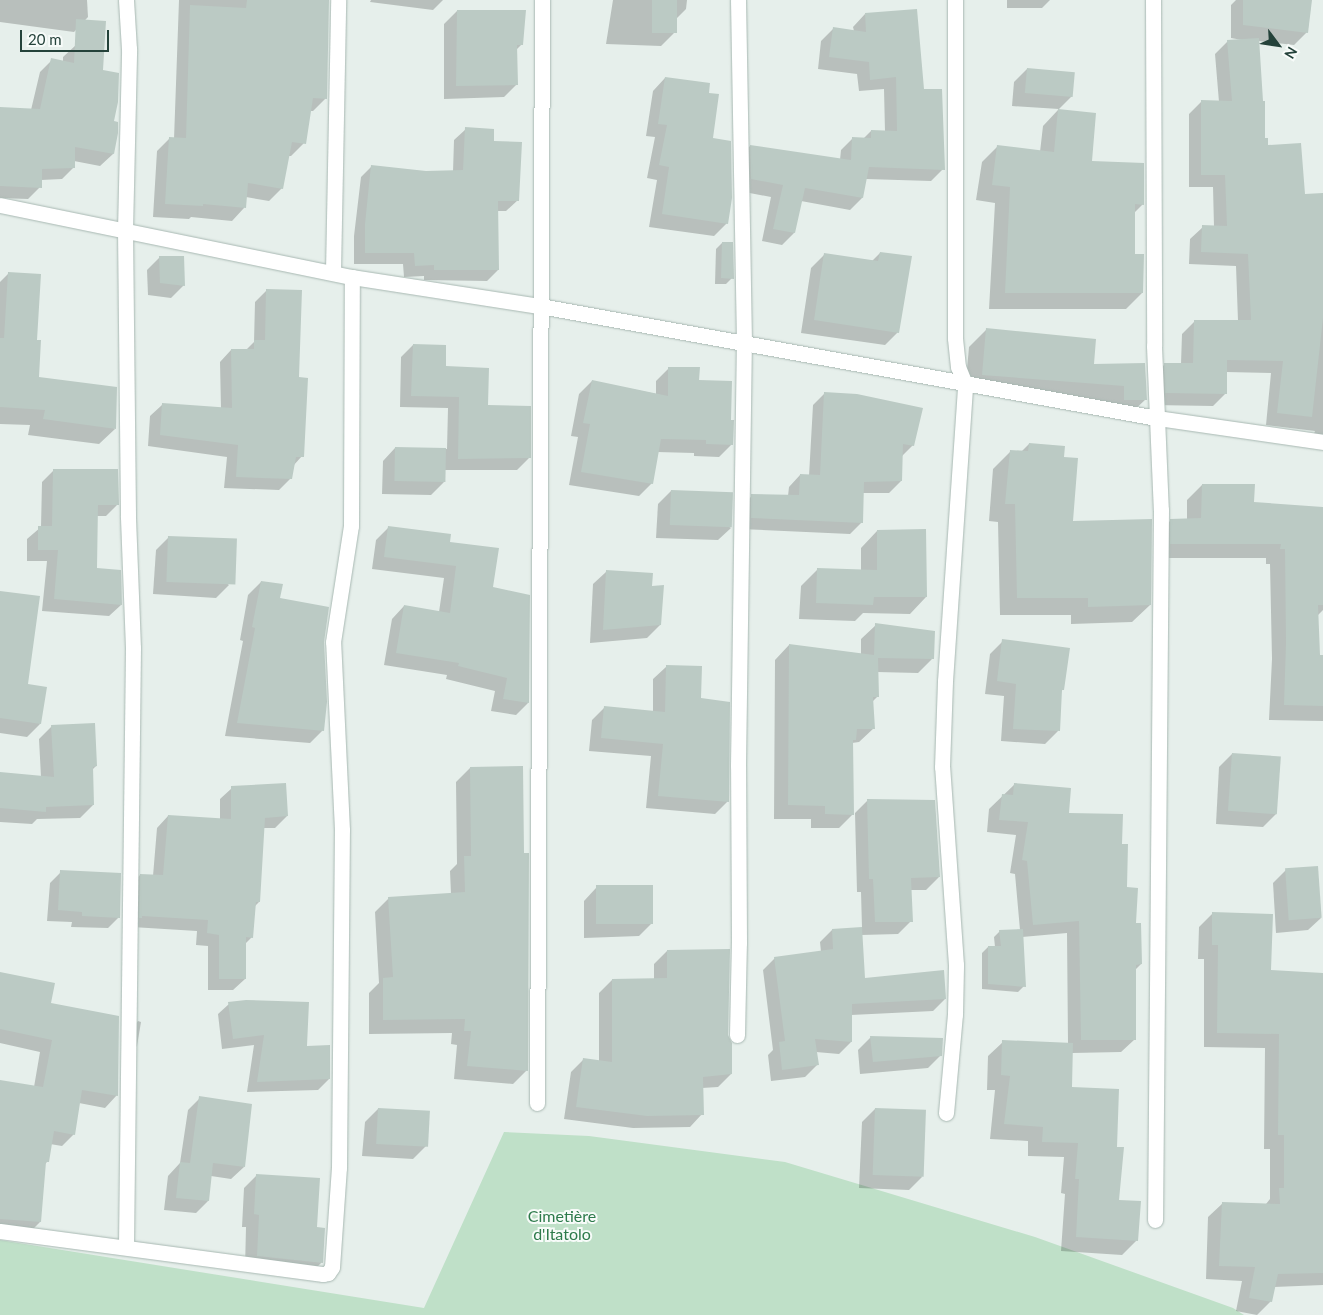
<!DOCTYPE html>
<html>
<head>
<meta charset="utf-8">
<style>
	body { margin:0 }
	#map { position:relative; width:1323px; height:1315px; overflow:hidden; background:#e6efeb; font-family:Lato,sans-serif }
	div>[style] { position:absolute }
	.green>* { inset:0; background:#bfe0c8 }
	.shadow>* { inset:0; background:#0003 }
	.building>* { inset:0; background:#bbcac4; transform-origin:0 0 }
	.roads { filter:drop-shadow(0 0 1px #a8b8b2) drop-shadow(0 0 1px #a8b8b2) }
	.minor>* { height:15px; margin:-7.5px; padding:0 7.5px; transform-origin:7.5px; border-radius:7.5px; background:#fff }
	span { translate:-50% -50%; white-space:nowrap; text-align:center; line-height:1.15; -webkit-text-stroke:4px #f7fbf9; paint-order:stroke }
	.park-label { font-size:16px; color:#2d7a4b }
	.north { position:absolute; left:1253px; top:20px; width:50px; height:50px; -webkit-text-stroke:4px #f7fbf9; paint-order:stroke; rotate:121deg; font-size:14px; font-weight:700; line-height:20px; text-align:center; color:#24423a }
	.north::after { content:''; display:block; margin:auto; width:18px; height:22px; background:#24423a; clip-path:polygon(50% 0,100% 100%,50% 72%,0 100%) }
	.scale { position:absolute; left:20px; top:30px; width:89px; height:22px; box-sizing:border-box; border:2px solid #24423a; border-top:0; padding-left:6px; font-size:15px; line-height:18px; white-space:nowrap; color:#24423a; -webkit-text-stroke:4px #f7fbf9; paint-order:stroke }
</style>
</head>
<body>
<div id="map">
	<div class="green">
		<i style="clip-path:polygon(504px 1132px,589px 1136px,785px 1162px,1035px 1237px,1233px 1308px,1244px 1315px,0 1315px,0 1240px,424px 1308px)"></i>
	</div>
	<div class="shadow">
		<i style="clip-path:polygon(0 0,87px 0,88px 17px,74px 32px,0 22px)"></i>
		<i style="clip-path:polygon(179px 0,327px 0,326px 98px,313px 111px,310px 111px,304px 143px,291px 156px,288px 156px,282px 188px,269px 201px,246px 197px,244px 208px,232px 221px,191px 217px,189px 219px,153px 217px,157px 151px,170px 138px,174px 139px)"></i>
		<i style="clip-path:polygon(371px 0,443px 0,433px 10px,370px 2px)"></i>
		<i style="clip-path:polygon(613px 0,687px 0,686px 9px,674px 21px,674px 33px,661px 46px,606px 44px)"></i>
		<i style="clip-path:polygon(1007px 0,1050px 0,1042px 8px,1007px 8px)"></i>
		<i style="clip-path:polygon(1236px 0,1308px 0,1307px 32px,1294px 45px,1258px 41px,1264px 139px,1266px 146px,1304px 196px,1323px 194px,1323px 435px,1314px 434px,1315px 431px,1266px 425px,1271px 373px,1226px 372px,1226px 393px,1213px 406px,1153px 405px,1152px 377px,1165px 364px,1181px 364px,1182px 334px,1194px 322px,1238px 321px,1236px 266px,1189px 264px,1190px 239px,1203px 227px,1214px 227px,1213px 187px,1189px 187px,1189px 114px,1201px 102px,1219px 102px,1215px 54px,1228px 41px,1242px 40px,1231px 38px,1231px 5px)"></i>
		<i style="clip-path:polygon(457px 11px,522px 44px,516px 50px,517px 84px,504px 97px,444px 99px,444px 24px)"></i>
		<i style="clip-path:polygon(865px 14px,923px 91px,943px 169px,931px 181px,866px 179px,862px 198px,850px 210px,801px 201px,794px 233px,782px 245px,762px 241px,771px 197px,739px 191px,738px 158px,750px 146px,840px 160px,841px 150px,853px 138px,863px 139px,871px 131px,885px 132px,884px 89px,859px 91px,857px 74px,818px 69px,821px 41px,833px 29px,854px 31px,853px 27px)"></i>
		<i style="clip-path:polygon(76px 45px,102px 71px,113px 122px,113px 154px,100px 166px,74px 161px,74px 167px,62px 179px,41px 180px,40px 187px,28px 199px,0 198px,0 109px,31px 110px,40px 72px,52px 60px,63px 62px,63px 57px)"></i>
		<i style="clip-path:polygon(1027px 69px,1072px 96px,1059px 109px,1012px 106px,1014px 82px)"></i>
		<i style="clip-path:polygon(665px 78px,712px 139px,727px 223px,714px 236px,649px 227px,657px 180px,647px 178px,655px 137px,646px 136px,653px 91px)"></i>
		<i style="clip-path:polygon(1058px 110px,1090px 162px,1143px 204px,1133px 214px,1133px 255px,1142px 293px,1126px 309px,989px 309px,995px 203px,976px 200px,982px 162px,998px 146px,1040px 152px,1043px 126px)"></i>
		<i style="clip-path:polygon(466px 129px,492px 142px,518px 200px,506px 211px,497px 211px,498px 270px,487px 281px,424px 280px,424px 276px,404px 277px,403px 264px,354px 264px,354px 236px,361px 177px,372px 166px,426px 172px,453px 172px,454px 140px)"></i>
		<i style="clip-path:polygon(722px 243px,732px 278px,726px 284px,715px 284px,716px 249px)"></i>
		<i style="clip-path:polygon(880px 253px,898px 332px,885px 345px,801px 333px,811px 268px,824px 255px,872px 261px)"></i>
		<i style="clip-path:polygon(160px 257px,184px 285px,171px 298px,148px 295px,147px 270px)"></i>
		<i style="clip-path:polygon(8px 274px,36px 341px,38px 378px,115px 429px,99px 444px,28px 435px,30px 425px,0 424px,0 282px)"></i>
		<i style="clip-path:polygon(267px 290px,298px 378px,302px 456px,293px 466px,291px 478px,279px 490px,224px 488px,227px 457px,148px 446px,150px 416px,162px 405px,221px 409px,220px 362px,231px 350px,246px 350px,254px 342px,255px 302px)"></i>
		<i style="clip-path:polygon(986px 330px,1092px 365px,1146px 399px,1128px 416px,1108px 403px,965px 392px,969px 347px)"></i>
		<i style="clip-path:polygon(413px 345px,445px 367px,486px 406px,529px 458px,517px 470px,444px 470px,444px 482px,431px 495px,382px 494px,383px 461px,395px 448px,447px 449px,448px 408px,400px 407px,401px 357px)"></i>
		<i style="clip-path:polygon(669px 368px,698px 382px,730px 421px,732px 444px,719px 457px,694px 456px,694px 453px,657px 452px,652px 483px,639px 496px,569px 485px,578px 437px,571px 436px,579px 394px,592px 381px,656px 394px,656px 381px)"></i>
		<i style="clip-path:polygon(825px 393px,913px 445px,901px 457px,901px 481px,889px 493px,863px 493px,862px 522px,850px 534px,740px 529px,740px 507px,752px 496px,788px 496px,789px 487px,800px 475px,809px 476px,813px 405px)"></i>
		<i style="clip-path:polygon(1029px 444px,1063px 458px,1072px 522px,1150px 605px,1132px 622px,1071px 624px,1071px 615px,1000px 615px,998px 522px,989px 521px,993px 469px,1011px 451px,1021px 452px)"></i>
		<i style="clip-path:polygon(54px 470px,117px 505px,106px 516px,97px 516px,96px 570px,121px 605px,109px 616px,42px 611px,47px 561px,27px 561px,27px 539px,41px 527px,42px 482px)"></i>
		<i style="clip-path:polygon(1202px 485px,1253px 504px,1323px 509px,1323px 610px,1317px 616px,1318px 656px,1323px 656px,1323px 721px,1269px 720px,1272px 659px,1270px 564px,1266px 564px,1266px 558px,1156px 558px,1156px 535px,1171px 520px,1187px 520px,1187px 500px)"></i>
		<i style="clip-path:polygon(671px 491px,731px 528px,718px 540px,656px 538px,658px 504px)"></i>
		<i style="clip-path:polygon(389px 527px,449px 543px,492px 588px,528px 703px,516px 715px,491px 711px,495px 691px,446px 679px,447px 675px,384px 665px,392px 619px,404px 606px,439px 612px,444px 578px,372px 569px,376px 540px)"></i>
		<i style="clip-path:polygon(877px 531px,926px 597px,910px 614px,863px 613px,855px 621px,799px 619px,801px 586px,818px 569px,861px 571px,861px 548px)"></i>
		<i style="clip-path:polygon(169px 537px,229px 585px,216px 598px,153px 594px,156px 550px)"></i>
		<i style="clip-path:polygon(606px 572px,651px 587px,660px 625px,647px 638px,590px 643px,593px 584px)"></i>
		<i style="clip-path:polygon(261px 582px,322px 642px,323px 730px,310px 743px,225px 736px,243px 641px,240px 640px,248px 595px)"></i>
		<i style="clip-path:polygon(0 593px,26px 685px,40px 724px,27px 737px,0 733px)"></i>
		<i style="clip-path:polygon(876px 625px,932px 659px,918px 673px,877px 672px,878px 696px,872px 702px,874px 728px,859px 742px,852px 743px,853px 814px,839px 828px,811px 828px,811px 819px,774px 819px,775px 660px,789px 645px,861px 654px,861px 639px)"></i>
		<i style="clip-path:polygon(1003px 641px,1063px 689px,1061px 692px,1058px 731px,1045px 744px,1001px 741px,1004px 696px,985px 694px,990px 654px)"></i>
		<i style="clip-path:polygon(666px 667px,700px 699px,728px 801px,715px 814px,646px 808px,651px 756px,589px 751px,592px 720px,604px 708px,653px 712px,653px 679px)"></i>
		<i style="clip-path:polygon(52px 726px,96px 766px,92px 770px,93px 805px,80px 818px,37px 819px,32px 824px,0 822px,0 774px,41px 777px,39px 739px)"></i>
		<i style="clip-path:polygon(1232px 754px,1276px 814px,1263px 827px,1216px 824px,1219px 767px)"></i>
		<i style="clip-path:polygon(470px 768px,527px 1070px,513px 1084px,454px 1079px,457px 1045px,451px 1044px,452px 1033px,369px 1034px,369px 993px,379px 983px,375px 912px,389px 898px,451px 894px,450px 871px,457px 864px,456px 782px)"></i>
		<i style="clip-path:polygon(1015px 784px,1121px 845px,1126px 889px,1141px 964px,1135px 970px,1134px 1040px,1121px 1052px,1072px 1053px,1071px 1088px,1115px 1148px,1118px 1202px,1137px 1240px,1122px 1255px,1061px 1251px,1065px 1194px,1061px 1193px,1064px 1157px,1028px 1156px,1028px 1141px,990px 1139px,995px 1090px,987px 1090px,988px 1056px,1003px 1042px,1068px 1044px,1067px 933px,1022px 937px,1024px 986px,1018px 992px,982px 989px,982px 953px,988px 947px,995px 947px,994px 937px,1000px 931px,1020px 930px,1015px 874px,1010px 873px,1016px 835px,987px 832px,989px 809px)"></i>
		<i style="clip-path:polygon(232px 788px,287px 816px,275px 828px,263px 828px,259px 902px,254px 907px,252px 937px,244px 945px,245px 979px,233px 990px,208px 990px,208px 946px,196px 945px,197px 931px,132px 927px,129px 887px,140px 875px,153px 876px,157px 828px,168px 816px,220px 820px,220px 799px)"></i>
		<i style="clip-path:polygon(868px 800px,939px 877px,926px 890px,910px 890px,911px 921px,898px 934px,861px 935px,864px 979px,945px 999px,933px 1011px,851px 1015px,851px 1042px,839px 1054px,816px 1052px,817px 1065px,805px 1077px,771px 1081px,768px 1055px,773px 1050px,763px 970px,775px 958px,821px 952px,820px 942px,832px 930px,862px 928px,861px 892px,857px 892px,855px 813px)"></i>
		<i style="clip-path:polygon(1286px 870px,1321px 918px,1308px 930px,1276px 933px,1273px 883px)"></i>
		<i style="clip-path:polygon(61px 872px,119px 917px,108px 928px,71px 927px,72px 922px,47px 921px,50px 883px)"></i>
		<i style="clip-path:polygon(596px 888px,652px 923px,639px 936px,584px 938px,584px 901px)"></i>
		<i style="clip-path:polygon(1213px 913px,1270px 971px,1323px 974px,1323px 1285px,1274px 1287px,1271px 1301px,1257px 1315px,1236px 1311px,1242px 1281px,1206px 1279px,1208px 1217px,1223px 1203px,1266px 1204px,1270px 1199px,1270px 1149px,1264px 1149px,1265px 1048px,1204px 1047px,1204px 959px,1198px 959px,1199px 927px)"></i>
		<i style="clip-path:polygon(667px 951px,726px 1035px,731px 1074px,718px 1087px,702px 1088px,702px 1114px,690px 1127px,633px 1128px,564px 1119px,571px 1072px,584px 1059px,599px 1062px,599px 993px,612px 980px,654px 980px,654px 964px)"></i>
		<i style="clip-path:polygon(0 973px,49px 1004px,117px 1095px,105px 1108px,79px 1103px,74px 1134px,62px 1146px,50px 1144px,48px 1161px,44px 1165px,40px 1222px,28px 1234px,0 1232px,0 1081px,34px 1087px,40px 1052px,0 1043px)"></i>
		<i style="clip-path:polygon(229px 1004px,306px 1047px,329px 1079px,318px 1090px,247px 1092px,254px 1045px,222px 1049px,218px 1014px)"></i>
		<i style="clip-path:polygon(138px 1021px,141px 1022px,137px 1046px,125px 1057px,126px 1034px)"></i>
		<i style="clip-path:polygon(871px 1037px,941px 1055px,928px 1068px,860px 1074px,858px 1050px)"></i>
		<i style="clip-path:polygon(200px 1098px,244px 1167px,231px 1179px,211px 1176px,208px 1201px,196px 1213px,164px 1210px,168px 1176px,180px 1163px,188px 1110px)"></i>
		<i style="clip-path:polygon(378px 1109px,426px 1146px,413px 1159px,362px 1156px,365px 1122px)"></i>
		<i style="clip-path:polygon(875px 1109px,922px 1177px,909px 1190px,859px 1188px,862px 1122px)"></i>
		<i style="clip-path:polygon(257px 1175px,322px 1262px,309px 1275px,245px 1268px,246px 1227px,242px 1227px,244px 1188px)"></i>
	</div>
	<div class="building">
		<i style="clip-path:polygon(247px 0,329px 0,327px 99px,313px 98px,306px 144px,292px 142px,283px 189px,248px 183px,246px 208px,203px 204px,203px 206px,165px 204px,169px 137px,186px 138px,190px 5px,246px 8px)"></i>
		<i style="left:652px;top:0;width:25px;height:33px"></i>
		<i style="clip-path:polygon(1243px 0,1312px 0,1308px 33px,1243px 25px)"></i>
		<i style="clip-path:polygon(917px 9px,924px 89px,942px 89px,945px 170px,869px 167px,863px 198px,805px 188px,795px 233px,773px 229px,783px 185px,751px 179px,750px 145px,851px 160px,852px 137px,871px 138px,871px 130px,897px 131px,896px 77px,870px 80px,869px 62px,829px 57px,833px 27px,866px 32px,865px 13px)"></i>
		<i style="clip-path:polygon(457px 10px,526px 10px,523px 45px,517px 45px,518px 85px,456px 86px)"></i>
		<i style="clip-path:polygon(76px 19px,106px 21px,103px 70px,119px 73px,118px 102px,114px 121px,118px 122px,118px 133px,114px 154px,75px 147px,75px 168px,42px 169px,42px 188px,0 186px,0 107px,40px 109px,51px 58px,74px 63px)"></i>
		<i style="clip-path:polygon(1259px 38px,1263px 101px,1265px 101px,1265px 138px,1268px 138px,1268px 145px,1301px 143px,1305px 194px,1323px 193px,1323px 318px,1312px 417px,1277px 413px,1283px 361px,1227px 360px,1227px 394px,1165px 393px,1164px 363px,1193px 363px,1194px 320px,1251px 320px,1248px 254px,1201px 252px,1202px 225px,1227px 226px,1225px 175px,1201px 175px,1201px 100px,1232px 101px,1227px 40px)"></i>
		<i style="left:1027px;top:68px;width:48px;height:25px;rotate:5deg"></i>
		<i style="clip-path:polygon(665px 77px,710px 83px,709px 93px,719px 94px,713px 138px,731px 141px,732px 198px,728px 224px,662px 214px,669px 167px,659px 165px,667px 125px,658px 124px)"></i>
		<i style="clip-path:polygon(1058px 109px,1096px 113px,1092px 161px,1144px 163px,1144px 205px,1135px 204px,1135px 254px,1144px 254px,1143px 293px,1005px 293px,1010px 187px,992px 185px,997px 145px,1054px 152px)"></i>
		<i style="clip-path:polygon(465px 127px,494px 129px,494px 141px,522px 142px,519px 201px,498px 201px,499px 270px,434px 270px,434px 265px,415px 266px,414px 253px,365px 253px,365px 224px,371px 165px,426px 171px,463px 170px)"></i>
		<i style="clip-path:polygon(722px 242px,733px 242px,734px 279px,721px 278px)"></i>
		<i style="clip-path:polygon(880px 252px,912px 256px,899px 333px,814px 320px,824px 253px,878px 261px)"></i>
		<i style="clip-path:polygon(159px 256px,184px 256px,185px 286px,160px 283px)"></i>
		<i style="clip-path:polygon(8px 272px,41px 274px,37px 340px,41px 340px,39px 377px,117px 387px,116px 429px,43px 419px,45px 410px,0 407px,0 338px,4px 338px)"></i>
		<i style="clip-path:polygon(266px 289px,302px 290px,299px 377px,308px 378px,304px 457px,296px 457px,292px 479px,236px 477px,238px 445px,160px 435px,162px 403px,232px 408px,231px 349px,254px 349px,254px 340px,265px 340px)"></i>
		<i style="clip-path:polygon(986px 328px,1096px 339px,1094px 364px,1145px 363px,1147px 400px,1124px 400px,1124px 386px,982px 375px)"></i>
		<i style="clip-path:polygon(413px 344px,446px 345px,446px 366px,489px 368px,488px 405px,531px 406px,531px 458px,458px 459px,459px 397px,411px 396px)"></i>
		<i style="clip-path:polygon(668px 367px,700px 367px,699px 380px,732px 381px,731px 420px,734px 420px,733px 445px,706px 444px,706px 440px,661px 439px,653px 484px,581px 472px,590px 424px,583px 423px,592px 380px,668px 396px)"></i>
		<i style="clip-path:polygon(824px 392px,857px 394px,923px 408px,914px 446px,903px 444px,902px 481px,864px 482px,863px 523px,751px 518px,751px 494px,799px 495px,800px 474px,820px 475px)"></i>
		<i style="clip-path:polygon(1029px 443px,1065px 446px,1064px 457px,1078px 458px,1073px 521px,1152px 519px,1151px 605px,1088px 607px,1088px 598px,1017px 598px,1015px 504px,1005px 504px,1010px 450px,1028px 451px)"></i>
		<i style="left:395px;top:447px;width:51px;height:34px;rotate:1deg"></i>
		<i style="clip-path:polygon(53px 469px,118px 469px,119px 505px,98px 505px,97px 568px,121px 570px,122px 605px,54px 599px,58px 550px,38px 550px,38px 526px,52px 526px)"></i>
		<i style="clip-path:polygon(1202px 484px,1255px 484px,1254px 502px,1323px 507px,1323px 605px,1318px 605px,1320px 655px,1323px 655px,1323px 706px,1284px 705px,1286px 643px,1285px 549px,1280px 549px,1281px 544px,1170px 544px,1170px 519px,1201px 518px)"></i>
		<i style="left:671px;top:490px;width:62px;height:35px;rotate:2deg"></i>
		<i style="clip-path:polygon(388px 526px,451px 534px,450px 542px,499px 548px,493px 587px,530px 595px,529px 703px,503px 699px,507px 678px,458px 666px,459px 663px,396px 653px,404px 605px,450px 613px,456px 566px,384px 557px)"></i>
		<i style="clip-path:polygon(926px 529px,927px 597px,874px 597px,873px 605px,816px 603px,817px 568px,877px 570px,877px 530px)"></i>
		<i style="left:168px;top:536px;width:69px;height:46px;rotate:2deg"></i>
		<i style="clip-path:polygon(606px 570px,653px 573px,652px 586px,664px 585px,661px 625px,603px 630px)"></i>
		<i style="clip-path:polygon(261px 581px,283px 584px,280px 598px,329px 607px,324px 642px,327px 702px,324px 731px,237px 723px,255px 628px,252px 627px)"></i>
		<i style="clip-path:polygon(0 591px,40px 596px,28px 684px,47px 687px,41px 724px,0 718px)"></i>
		<i style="clip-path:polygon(875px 623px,935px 631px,934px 659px,878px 658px,879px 697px,873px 697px,875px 729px,857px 729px,856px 740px,853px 740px,854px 815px,825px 814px,825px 806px,788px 805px,789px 644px,874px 655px)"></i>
		<i style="clip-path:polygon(1002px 639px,1070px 648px,1064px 690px,1062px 690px,1060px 731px,1013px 729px,1016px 684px,997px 681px)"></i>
		<i style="clip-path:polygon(666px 665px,702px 666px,701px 698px,730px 702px,729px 802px,658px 796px,663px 744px,601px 738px,604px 706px,665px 712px)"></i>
		<i style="clip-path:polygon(95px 723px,97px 766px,93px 767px,94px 805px,46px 807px,46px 812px,0 808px,0 772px,54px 777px,51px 725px)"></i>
		<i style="left:1232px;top:753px;width:49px;height:58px;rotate:4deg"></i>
		<i style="clip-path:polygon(523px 766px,524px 853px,529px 853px,528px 1071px,467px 1066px,471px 1031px,464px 1031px,465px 1019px,383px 1020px,383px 978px,393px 977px,388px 897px,465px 892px,464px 856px,471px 856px,470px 767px)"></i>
		<i style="clip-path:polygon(286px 783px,288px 816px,265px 818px,260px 902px,256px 902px,253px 938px,246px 937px,246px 979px,219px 979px,219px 935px,207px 933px,208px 920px,142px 916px,142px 918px,139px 918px,140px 874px,163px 875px,168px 815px,231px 819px,231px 786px)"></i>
		<i style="clip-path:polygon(1014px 783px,1071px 788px,1069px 813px,1123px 814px,1122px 844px,1128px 844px,1127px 887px,1138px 888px,1136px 923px,1141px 923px,1142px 964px,1136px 965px,1136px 1040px,1081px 1040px,1079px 921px,1033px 925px,1027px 861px,1022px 860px,1028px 822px,999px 820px,1002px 794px,1013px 795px)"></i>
		<i style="clip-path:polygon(867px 799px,935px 800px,940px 877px,911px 878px,913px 922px,875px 922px,873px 879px,869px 879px)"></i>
		<i style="left:1318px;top:866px;width:52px;height:33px;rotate:86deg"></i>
		<i style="clip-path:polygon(60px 870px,121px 873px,120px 918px,82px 916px,82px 912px,58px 910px)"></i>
		<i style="left:653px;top:885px;width:39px;height:57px;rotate:90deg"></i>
		<i style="clip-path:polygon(1212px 912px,1273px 914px,1271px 970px,1323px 973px,1323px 1273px,1278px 1274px,1272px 1302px,1249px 1298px,1255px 1267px,1219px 1266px,1222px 1202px,1280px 1204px,1279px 1188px,1284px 1188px,1284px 1135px,1278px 1135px,1279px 1034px,1217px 1033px,1218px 945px,1212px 945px)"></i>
		<i style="clip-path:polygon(862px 927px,865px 978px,944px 970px,946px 999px,852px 1004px,852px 1042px,815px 1039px,819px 1065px,782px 1070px,779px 1042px,785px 1041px,774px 957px,833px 949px,832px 929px)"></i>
		<i style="clip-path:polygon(1023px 929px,1026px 987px,988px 984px,988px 946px,1001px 946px,999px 930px)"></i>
		<i style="clip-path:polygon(730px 949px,728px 1035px,732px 1043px,732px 1074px,703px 1077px,704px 1115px,647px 1116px,576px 1107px,583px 1058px,612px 1062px,612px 979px,667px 978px,667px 950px)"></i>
		<i style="clip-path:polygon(0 972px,55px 983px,51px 1003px,119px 1016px,118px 1096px,82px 1090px,75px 1135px,54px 1131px,49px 1162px,46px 1162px,41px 1222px,0 1219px,0 1080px,43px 1087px,52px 1040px,0 1029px)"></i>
		<i style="clip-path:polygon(246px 1000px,309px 1002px,307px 1046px,330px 1045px,330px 1079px,257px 1082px,264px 1035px,233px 1039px,228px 1002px)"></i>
		<i style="clip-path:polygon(870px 1036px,943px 1038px,942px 1056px,873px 1062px)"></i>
		<i style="clip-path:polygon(1002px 1040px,1073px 1043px,1072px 1087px,1119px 1089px,1117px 1147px,1124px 1147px,1119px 1200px,1141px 1201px,1138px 1241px,1076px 1237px,1079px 1179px,1075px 1179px,1078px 1143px,1042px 1142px,1043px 1127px,1004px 1124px,1010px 1076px,1001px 1075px)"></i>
		<i style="clip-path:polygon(199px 1096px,252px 1104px,245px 1167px,213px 1163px,209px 1201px,176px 1198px,180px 1162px,190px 1163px)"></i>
		<i style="left:378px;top:1108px;width:52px;height:36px;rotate:3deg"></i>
		<i style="left:875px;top:1108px;width:51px;height:67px;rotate:2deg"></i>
		<i style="clip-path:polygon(256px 1174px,320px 1178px,317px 1227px,325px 1228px,323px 1263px,257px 1256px,259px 1215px,254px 1214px)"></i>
	</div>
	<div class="roads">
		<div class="minor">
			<i style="left:1153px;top:0;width:346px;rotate:89.8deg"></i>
			<i style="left:1154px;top:346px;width:164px;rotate:87.6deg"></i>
			<i style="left:1161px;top:510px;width:710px;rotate:90.48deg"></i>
			<i style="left:0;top:205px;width:359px;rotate:11.6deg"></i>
			<i style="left:352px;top:277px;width:190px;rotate:8.8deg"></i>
			<i style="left:540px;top:306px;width:627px;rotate:10.29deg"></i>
			<i style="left:1157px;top:418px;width:168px;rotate:8.2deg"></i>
			<i style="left:333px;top:272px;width:272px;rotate:-88.9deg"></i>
			<i style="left:737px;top:1035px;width:92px;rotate:-88.8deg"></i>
			<i style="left:739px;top:943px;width:177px;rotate:-90.3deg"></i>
			<i style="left:738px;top:766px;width:423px;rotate:-89.2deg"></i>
			<i style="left:744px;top:343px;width:343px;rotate:-91deg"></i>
			<i style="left:537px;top:1103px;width:1103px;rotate:-89.74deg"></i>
			<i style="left:946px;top:1113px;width:99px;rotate:-84.8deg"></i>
			<i style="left:955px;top:1014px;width:49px;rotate:-88.8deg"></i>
			<i style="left:956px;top:965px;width:198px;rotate:-94deg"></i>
			<i style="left:942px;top:767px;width:86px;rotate:-88deg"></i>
			<i style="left:945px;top:681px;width:298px;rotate:-86.1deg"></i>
			<i style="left:965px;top:384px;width:18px;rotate:-112deg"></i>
			<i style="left:958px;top:367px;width:29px;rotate:-96deg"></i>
			<i style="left:955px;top:338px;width:338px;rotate:-90deg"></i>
			<i style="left:0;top:1231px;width:326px;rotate:7.6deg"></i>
			<i style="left:323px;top:1274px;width:5px;rotate:-11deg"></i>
			<i style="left:328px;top:1273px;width:7px;rotate:-56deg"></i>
			<i style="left:332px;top:1267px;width:99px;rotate:-86deg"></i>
			<i style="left:339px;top:1168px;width:338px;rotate:-89.5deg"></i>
			<i style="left:342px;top:830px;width:188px;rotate:-92.7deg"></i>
			<i style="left:333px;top:642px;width:117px;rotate:-81.2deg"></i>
			<i style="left:351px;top:526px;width:249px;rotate:-89.8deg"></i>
			<i style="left:126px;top:1246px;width:598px;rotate:-89.33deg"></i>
			<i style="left:133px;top:648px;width:133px;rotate:-92.2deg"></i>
			<i style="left:128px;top:515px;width:284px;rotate:-90.6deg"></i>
			<i style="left:125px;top:231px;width:182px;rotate:-88.7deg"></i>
			<i style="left:129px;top:49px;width:49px;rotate:-93.5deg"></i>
		</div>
	</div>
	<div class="park-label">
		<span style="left:562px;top:1225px">Cimetière<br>d'Itatolo</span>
	</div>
	<div class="north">N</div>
	<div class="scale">20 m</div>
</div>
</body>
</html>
